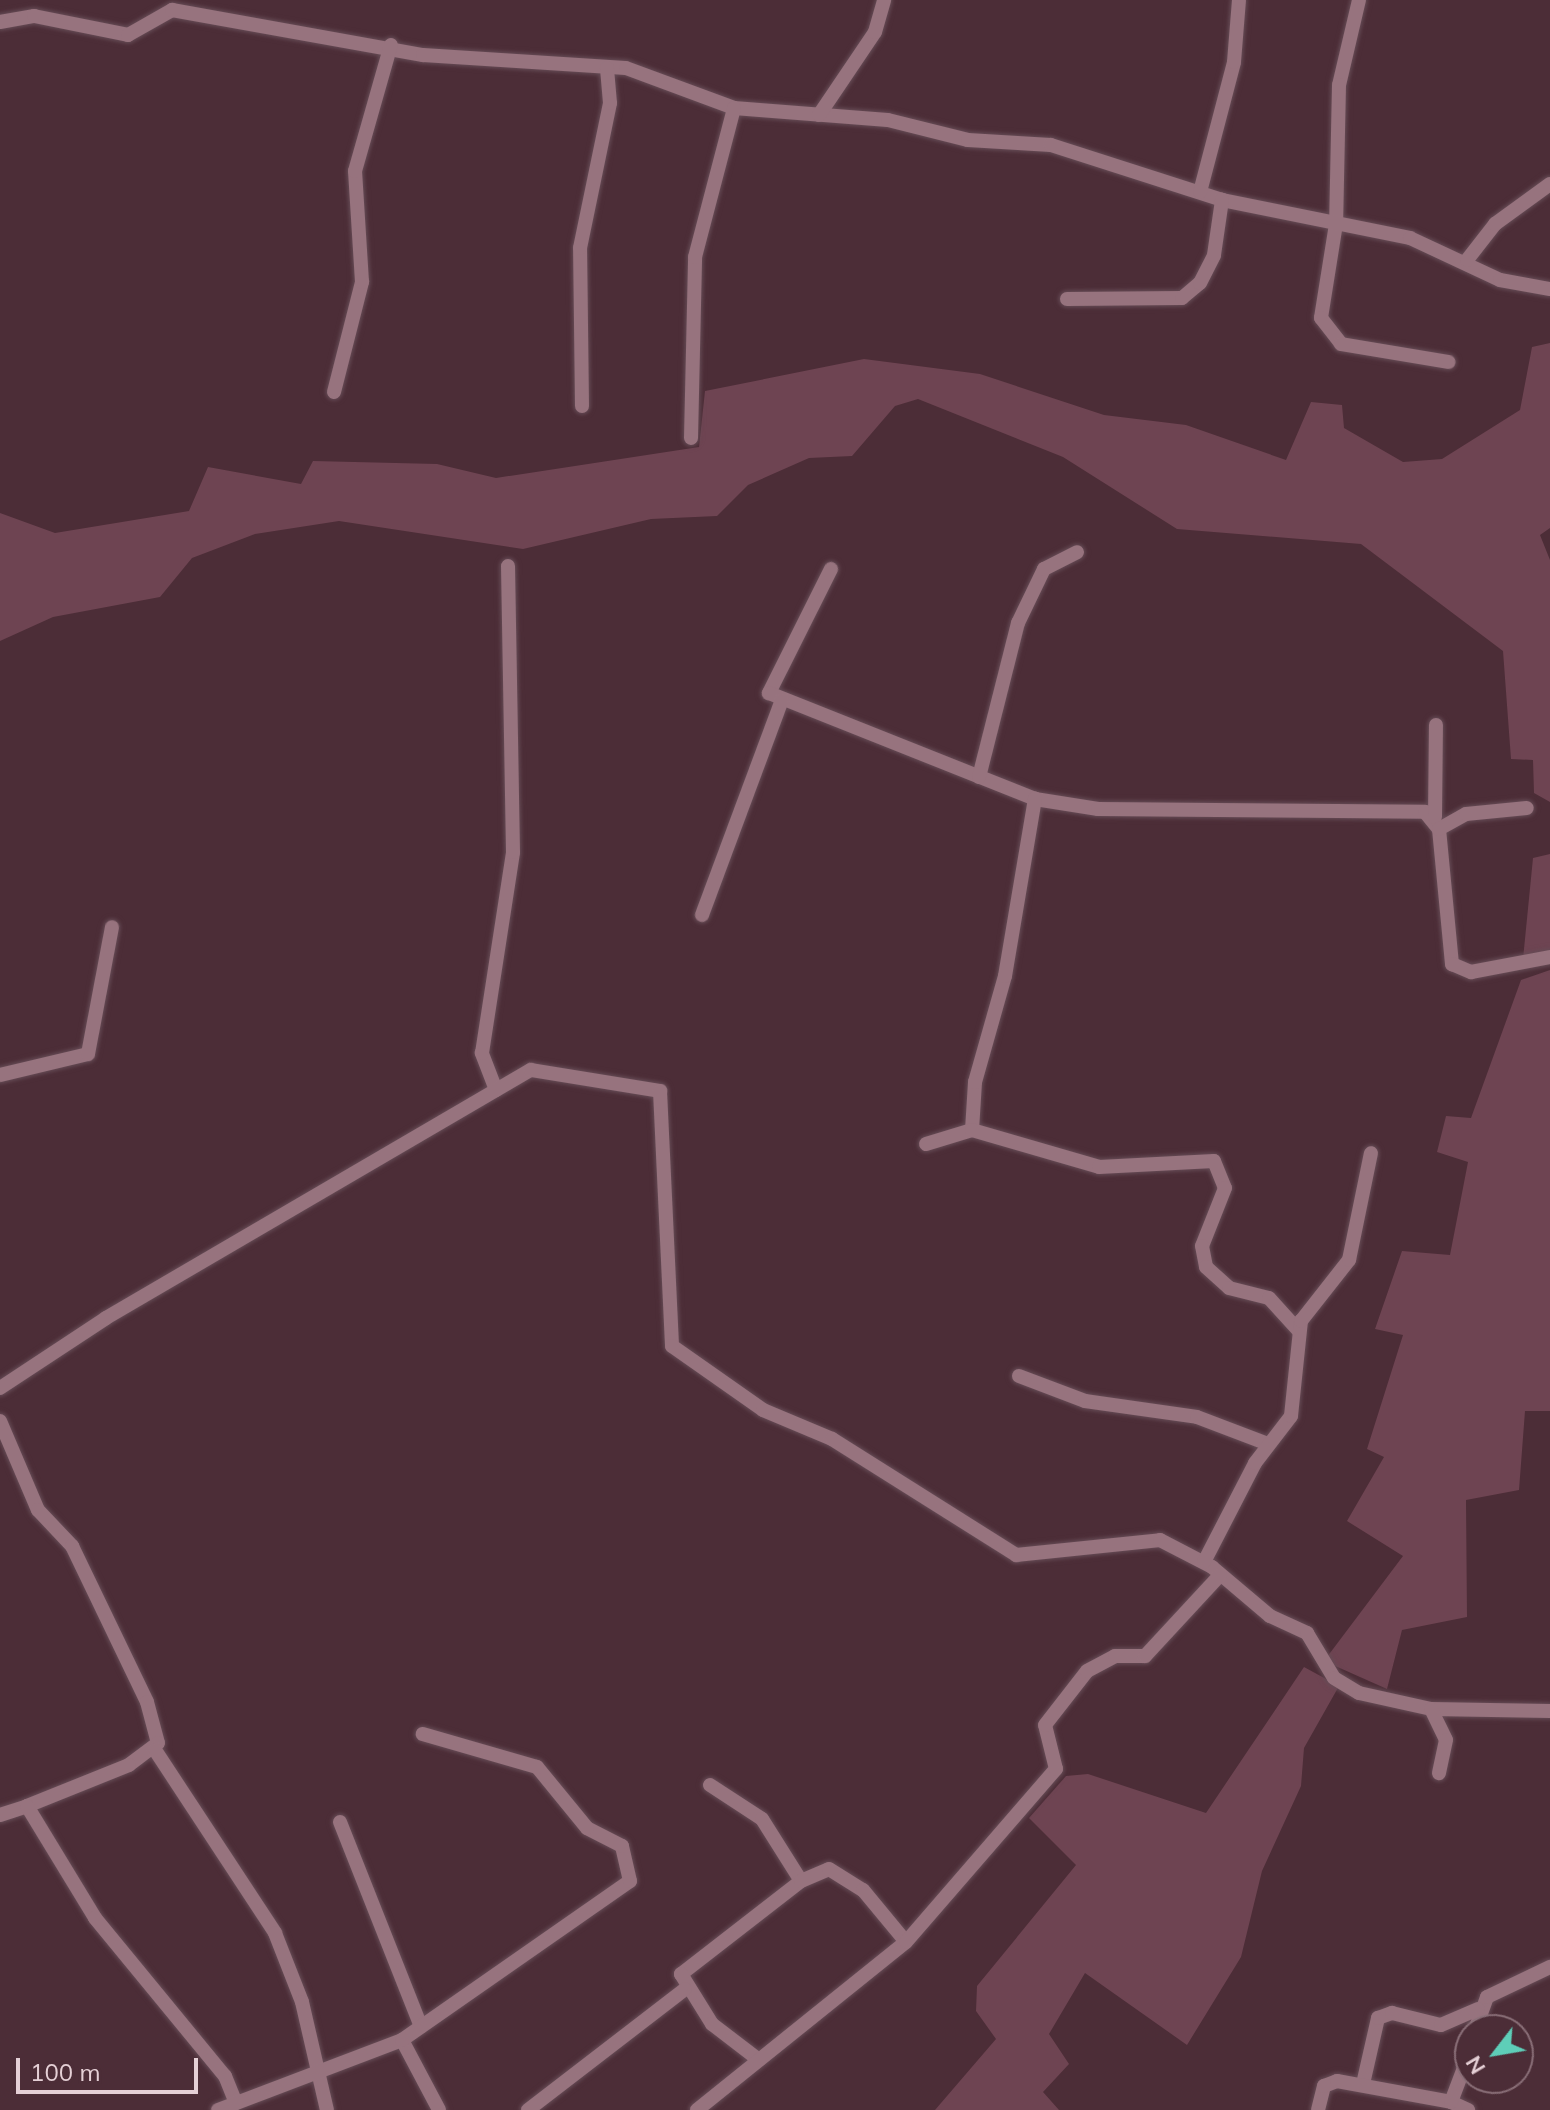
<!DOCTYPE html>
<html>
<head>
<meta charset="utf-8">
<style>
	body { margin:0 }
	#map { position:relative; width:1550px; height:2110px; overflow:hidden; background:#4c2d37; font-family:Mulish,sans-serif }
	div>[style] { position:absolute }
	.green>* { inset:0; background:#6e4452 }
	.roads { filter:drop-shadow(0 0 2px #664c56) drop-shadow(0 0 2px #664c56) }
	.minor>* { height:14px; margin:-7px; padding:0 7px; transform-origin:7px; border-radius:7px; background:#97737e }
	span { translate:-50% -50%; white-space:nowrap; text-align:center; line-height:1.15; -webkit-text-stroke:8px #4c2d37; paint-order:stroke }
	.north { position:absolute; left:1454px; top:2014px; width:80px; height:80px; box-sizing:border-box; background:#4c2d37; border:2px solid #896e77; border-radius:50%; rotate:239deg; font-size:22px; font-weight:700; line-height:32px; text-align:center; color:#e5d0d6 }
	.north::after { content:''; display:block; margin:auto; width:28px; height:36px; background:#5eceb8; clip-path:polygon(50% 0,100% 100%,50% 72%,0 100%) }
	.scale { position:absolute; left:16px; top:2058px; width:182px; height:36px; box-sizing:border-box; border:4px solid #e5d0d6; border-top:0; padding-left:10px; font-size:24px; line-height:28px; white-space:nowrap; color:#e5d0d6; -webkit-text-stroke:6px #4c2d37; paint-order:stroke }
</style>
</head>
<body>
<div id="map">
	<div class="green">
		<i style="clip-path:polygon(1550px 343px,1550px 528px,1540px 535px,1550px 560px,1550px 802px,1534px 793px,1533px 760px,1511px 759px,1503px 651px,1361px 544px,1177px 529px,1063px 457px,918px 399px,895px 406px,852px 456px,809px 458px,748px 485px,717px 516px,651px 519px,523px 549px,339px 521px,255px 534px,192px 558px,160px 597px,53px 617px,0 641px,0 513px,55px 533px,189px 511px,208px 467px,301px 484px,313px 461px,437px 464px,496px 478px,699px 447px,705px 391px,864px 359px,980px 374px,1104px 415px,1186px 425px,1286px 460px,1311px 402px,1342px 405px,1344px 428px,1403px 462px,1442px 459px,1520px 410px,1532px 347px)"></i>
		<i style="clip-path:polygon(1550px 854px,1550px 955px,1523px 959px,1533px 858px)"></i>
		<i style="clip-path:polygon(1550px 970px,1550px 1411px,1525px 1411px,1519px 1490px,1466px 1500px,1467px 1617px,1402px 1630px,1387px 1689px,1324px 1661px,1403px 1556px,1347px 1521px,1384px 1457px,1367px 1449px,1403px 1335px,1375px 1329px,1402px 1251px,1450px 1255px,1468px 1162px,1437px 1152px,1446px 1116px,1471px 1118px,1521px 980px)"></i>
		<i style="clip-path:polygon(1304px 1667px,1339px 1686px,1304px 1748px,1301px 1786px,1262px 1871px,1241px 1957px,1187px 2045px,1085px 1973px,1049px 2034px,1069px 2064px,1043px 2092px,1059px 2110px,935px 2110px,996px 2039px,976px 2011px,977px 1986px,1076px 1865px,1029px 1818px,1066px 1776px,1088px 1774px,1206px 1813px)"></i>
	</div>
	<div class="roads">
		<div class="minor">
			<i style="left:1359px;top:0;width:87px;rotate:103.2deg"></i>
			<i style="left:1339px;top:85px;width:139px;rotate:91.2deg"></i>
			<i style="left:1336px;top:224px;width:95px;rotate:99.1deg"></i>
			<i style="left:1321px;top:318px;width:33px;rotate:52deg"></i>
			<i style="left:1341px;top:344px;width:109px;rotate:9.5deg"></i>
			<i style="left:0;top:22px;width:35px;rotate:-10deg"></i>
			<i style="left:34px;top:16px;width:96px;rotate:11.4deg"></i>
			<i style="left:128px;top:35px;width:51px;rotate:-29.6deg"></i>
			<i style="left:172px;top:10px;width:255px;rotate:10.2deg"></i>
			<i style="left:423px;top:55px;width:203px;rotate:3.7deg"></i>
			<i style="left:626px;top:68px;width:115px;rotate:20.3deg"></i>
			<i style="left:734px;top:108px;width:154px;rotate:4.5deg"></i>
			<i style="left:888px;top:120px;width:82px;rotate:14deg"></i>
			<i style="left:968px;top:140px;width:83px;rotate:3.4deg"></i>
			<i style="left:1051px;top:145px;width:180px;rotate:17.8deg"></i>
			<i style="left:1222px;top:200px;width:192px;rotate:11.4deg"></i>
			<i style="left:1410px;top:238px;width:99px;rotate:25deg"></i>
			<i style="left:1500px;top:280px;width:51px;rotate:10.2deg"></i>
			<i style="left:819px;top:115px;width:100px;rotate:-56deg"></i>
			<i style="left:875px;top:32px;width:33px;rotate:-74deg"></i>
			<i style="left:1200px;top:192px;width:134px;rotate:-75.3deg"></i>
			<i style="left:1234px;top:62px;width:62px;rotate:-85.4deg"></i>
			<i style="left:1467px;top:260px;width:46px;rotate:-52.1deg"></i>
			<i style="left:1495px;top:224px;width:68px;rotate:-36deg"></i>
			<i style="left:1067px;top:299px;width:115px;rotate:-0.5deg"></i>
			<i style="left:1182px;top:298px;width:23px;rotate:-40deg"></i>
			<i style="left:1200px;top:283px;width:31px;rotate:-63deg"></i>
			<i style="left:1214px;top:255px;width:56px;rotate:-81.7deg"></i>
			<i style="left:334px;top:392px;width:114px;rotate:-75.7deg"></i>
			<i style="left:362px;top:282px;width:111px;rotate:-93.6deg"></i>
			<i style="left:355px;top:171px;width:131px;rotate:-74.1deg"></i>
			<i style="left:582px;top:406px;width:158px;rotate:-90.7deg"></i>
			<i style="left:580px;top:248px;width:148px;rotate:-78.3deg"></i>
			<i style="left:610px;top:103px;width:35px;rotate:-95deg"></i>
			<i style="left:691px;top:438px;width:181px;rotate:-88.7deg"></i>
			<i style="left:695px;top:257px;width:154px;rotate:-75.3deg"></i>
			<i style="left:831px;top:569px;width:139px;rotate:116.6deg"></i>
			<i style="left:769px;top:693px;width:286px;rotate:21.7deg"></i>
			<i style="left:1035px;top:799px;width:64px;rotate:9deg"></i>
			<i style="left:1098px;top:809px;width:327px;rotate:0.5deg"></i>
			<i style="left:1425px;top:812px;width:22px;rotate:51deg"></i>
			<i style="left:1439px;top:829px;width:136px;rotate:84.5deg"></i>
			<i style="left:1452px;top:964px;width:21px;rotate:23deg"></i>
			<i style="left:1471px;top:972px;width:80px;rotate:-10.8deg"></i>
			<i style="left:979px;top:777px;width:159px;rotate:-75.8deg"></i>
			<i style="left:1018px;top:623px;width:60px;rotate:-64.3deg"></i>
			<i style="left:1044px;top:569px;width:37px;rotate:-27deg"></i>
			<i style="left:1435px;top:817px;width:92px;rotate:-89.4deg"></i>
			<i style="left:1439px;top:829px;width:31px;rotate:-29deg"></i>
			<i style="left:1466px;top:814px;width:61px;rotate:-5.6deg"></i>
			<i style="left:702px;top:915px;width:229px;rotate:-69.6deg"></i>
			<i style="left:0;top:1075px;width:90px;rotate:-13.4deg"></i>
			<i style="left:88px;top:1054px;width:129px;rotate:-79.3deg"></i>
			<i style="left:496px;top:1090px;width:40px;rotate:-111deg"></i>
			<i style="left:482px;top:1053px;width:203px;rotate:-81.2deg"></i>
			<i style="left:513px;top:852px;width:286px;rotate:-91deg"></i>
			<i style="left:972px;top:1130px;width:48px;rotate:-86.4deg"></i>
			<i style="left:975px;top:1082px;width:110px;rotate:-74.2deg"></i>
			<i style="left:1005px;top:976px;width:180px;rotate:-80.4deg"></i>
			<i style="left:926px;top:1144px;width:48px;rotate:-16.9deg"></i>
			<i style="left:972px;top:1130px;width:132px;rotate:16.2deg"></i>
			<i style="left:1099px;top:1167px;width:115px;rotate:-3deg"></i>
			<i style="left:1214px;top:1161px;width:29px;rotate:68deg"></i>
			<i style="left:1225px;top:1188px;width:62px;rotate:111.6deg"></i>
			<i style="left:1202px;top:1246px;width:21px;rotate:79deg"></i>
			<i style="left:1206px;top:1267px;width:31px;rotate:42deg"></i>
			<i style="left:1229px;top:1288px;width:41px;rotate:14deg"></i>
			<i style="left:1269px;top:1298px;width:43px;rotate:47.8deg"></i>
			<i style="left:1019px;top:1376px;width:71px;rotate:20.7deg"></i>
			<i style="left:1085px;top:1401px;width:113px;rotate:8.1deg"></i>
			<i style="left:1197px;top:1417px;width:76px;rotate:20.8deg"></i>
			<i style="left:0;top:1388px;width:127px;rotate:-33.4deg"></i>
			<i style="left:106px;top:1318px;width:492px;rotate:-30.3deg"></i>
			<i style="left:531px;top:1070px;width:131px;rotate:9.2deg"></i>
			<i style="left:660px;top:1091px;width:255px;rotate:87.3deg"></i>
			<i style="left:672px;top:1346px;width:111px;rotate:35.1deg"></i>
			<i style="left:763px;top:1410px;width:75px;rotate:22.8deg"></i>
			<i style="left:832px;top:1439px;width:218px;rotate:32.2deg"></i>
			<i style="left:1016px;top:1555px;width:145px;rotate:-5.9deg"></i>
			<i style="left:1160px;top:1540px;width:59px;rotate:27.4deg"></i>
			<i style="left:1212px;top:1567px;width:76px;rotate:40.2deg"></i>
			<i style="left:1270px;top:1616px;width:41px;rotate:24.7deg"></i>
			<i style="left:1307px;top:1633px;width:52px;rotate:59deg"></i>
			<i style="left:1334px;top:1678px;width:29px;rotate:31deg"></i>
			<i style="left:1359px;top:1693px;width:74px;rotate:12.5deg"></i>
			<i style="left:1431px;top:1709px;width:119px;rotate:1deg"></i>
			<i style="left:0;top:1421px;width:97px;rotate:66.9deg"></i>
			<i style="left:38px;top:1510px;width:50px;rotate:46.6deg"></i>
			<i style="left:72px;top:1546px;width:173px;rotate:64.3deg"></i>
			<i style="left:147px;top:1702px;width:42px;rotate:75deg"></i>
			<i style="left:158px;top:1743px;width:36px;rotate:143deg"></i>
			<i style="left:129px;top:1765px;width:110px;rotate:158.1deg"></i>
			<i style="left:1204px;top:1562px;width:111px;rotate:-62.7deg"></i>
			<i style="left:1255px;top:1463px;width:59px;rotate:-52.5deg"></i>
			<i style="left:1291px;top:1416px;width:96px;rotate:-84deg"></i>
			<i style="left:1301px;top:1321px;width:78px;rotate:-51.8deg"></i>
			<i style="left:1349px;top:1260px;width:109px;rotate:-78.4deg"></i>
			<i style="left:1431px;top:1709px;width:34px;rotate:64deg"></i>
			<i style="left:1446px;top:1740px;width:34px;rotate:102deg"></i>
			<i style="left:155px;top:1750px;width:219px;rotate:56.7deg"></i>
			<i style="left:275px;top:1933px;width:74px;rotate:68.6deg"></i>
			<i style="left:302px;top:2002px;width:111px;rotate:77deg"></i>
			<i style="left:710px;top:1785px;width:62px;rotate:33.2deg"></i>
			<i style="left:762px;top:1819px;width:73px;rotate:57.8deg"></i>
			<i style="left:801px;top:1881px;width:152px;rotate:142.2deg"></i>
			<i style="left:681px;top:1974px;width:59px;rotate:58.2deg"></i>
			<i style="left:712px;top:2024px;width:59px;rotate:37.5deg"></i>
			<i style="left:0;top:1815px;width:28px;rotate:-18deg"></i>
			<i style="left:27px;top:1806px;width:131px;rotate:58.7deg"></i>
			<i style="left:95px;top:1918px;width:205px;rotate:50.6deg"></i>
			<i style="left:225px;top:2076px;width:29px;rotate:68deg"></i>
			<i style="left:340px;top:1822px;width:220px;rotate:68.4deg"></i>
			<i style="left:801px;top:1881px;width:30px;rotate:-23deg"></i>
			<i style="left:829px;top:1869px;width:40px;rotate:32deg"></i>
			<i style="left:863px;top:1890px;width:67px;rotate:50.4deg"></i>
			<i style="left:1475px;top:2030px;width:35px;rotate:-70deg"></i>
			<i style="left:1487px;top:1997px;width:70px;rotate:-25.5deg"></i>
			<i style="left:402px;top:2040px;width:79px;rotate:62.1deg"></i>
			<i style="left:1363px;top:2084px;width:68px;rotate:-77.2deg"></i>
			<i style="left:1378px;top:2018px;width:15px;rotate:-20deg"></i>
			<i style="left:1392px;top:2013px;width:50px;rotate:13.8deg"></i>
			<i style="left:1441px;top:2025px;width:40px;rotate:-23.4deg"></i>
			<i style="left:1451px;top:2102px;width:19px;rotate:25deg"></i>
			<i style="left:218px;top:2110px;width:197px;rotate:-20.8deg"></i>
			<i style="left:402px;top:2040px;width:278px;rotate:-34.9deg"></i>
			<i style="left:630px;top:1881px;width:36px;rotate:-103deg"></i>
			<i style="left:622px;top:1846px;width:39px;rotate:-153deg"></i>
			<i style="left:587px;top:1828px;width:79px;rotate:-129.3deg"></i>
			<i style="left:537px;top:1767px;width:119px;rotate:-163.9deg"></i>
			<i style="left:528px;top:2110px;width:198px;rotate:-37.6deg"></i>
			<i style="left:697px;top:2110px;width:268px;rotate:-38.8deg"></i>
			<i style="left:906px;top:1942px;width:229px;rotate:-49.1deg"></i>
			<i style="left:1056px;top:1769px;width:45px;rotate:-104deg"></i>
			<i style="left:1045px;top:1725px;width:68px;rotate:-52.1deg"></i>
			<i style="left:1087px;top:1671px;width:32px;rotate:-28deg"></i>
			<i style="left:1115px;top:1656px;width:30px"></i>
			<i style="left:1145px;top:1656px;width:110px;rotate:-47.2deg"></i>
			<i style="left:1318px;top:2110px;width:25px;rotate:-76deg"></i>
			<i style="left:1324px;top:2086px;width:14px;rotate:-21deg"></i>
			<i style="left:1337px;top:2081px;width:116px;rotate:10.4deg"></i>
			<i style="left:1451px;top:2102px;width:53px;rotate:-69.2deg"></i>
		</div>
	</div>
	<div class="north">N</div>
	<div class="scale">100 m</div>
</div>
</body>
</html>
